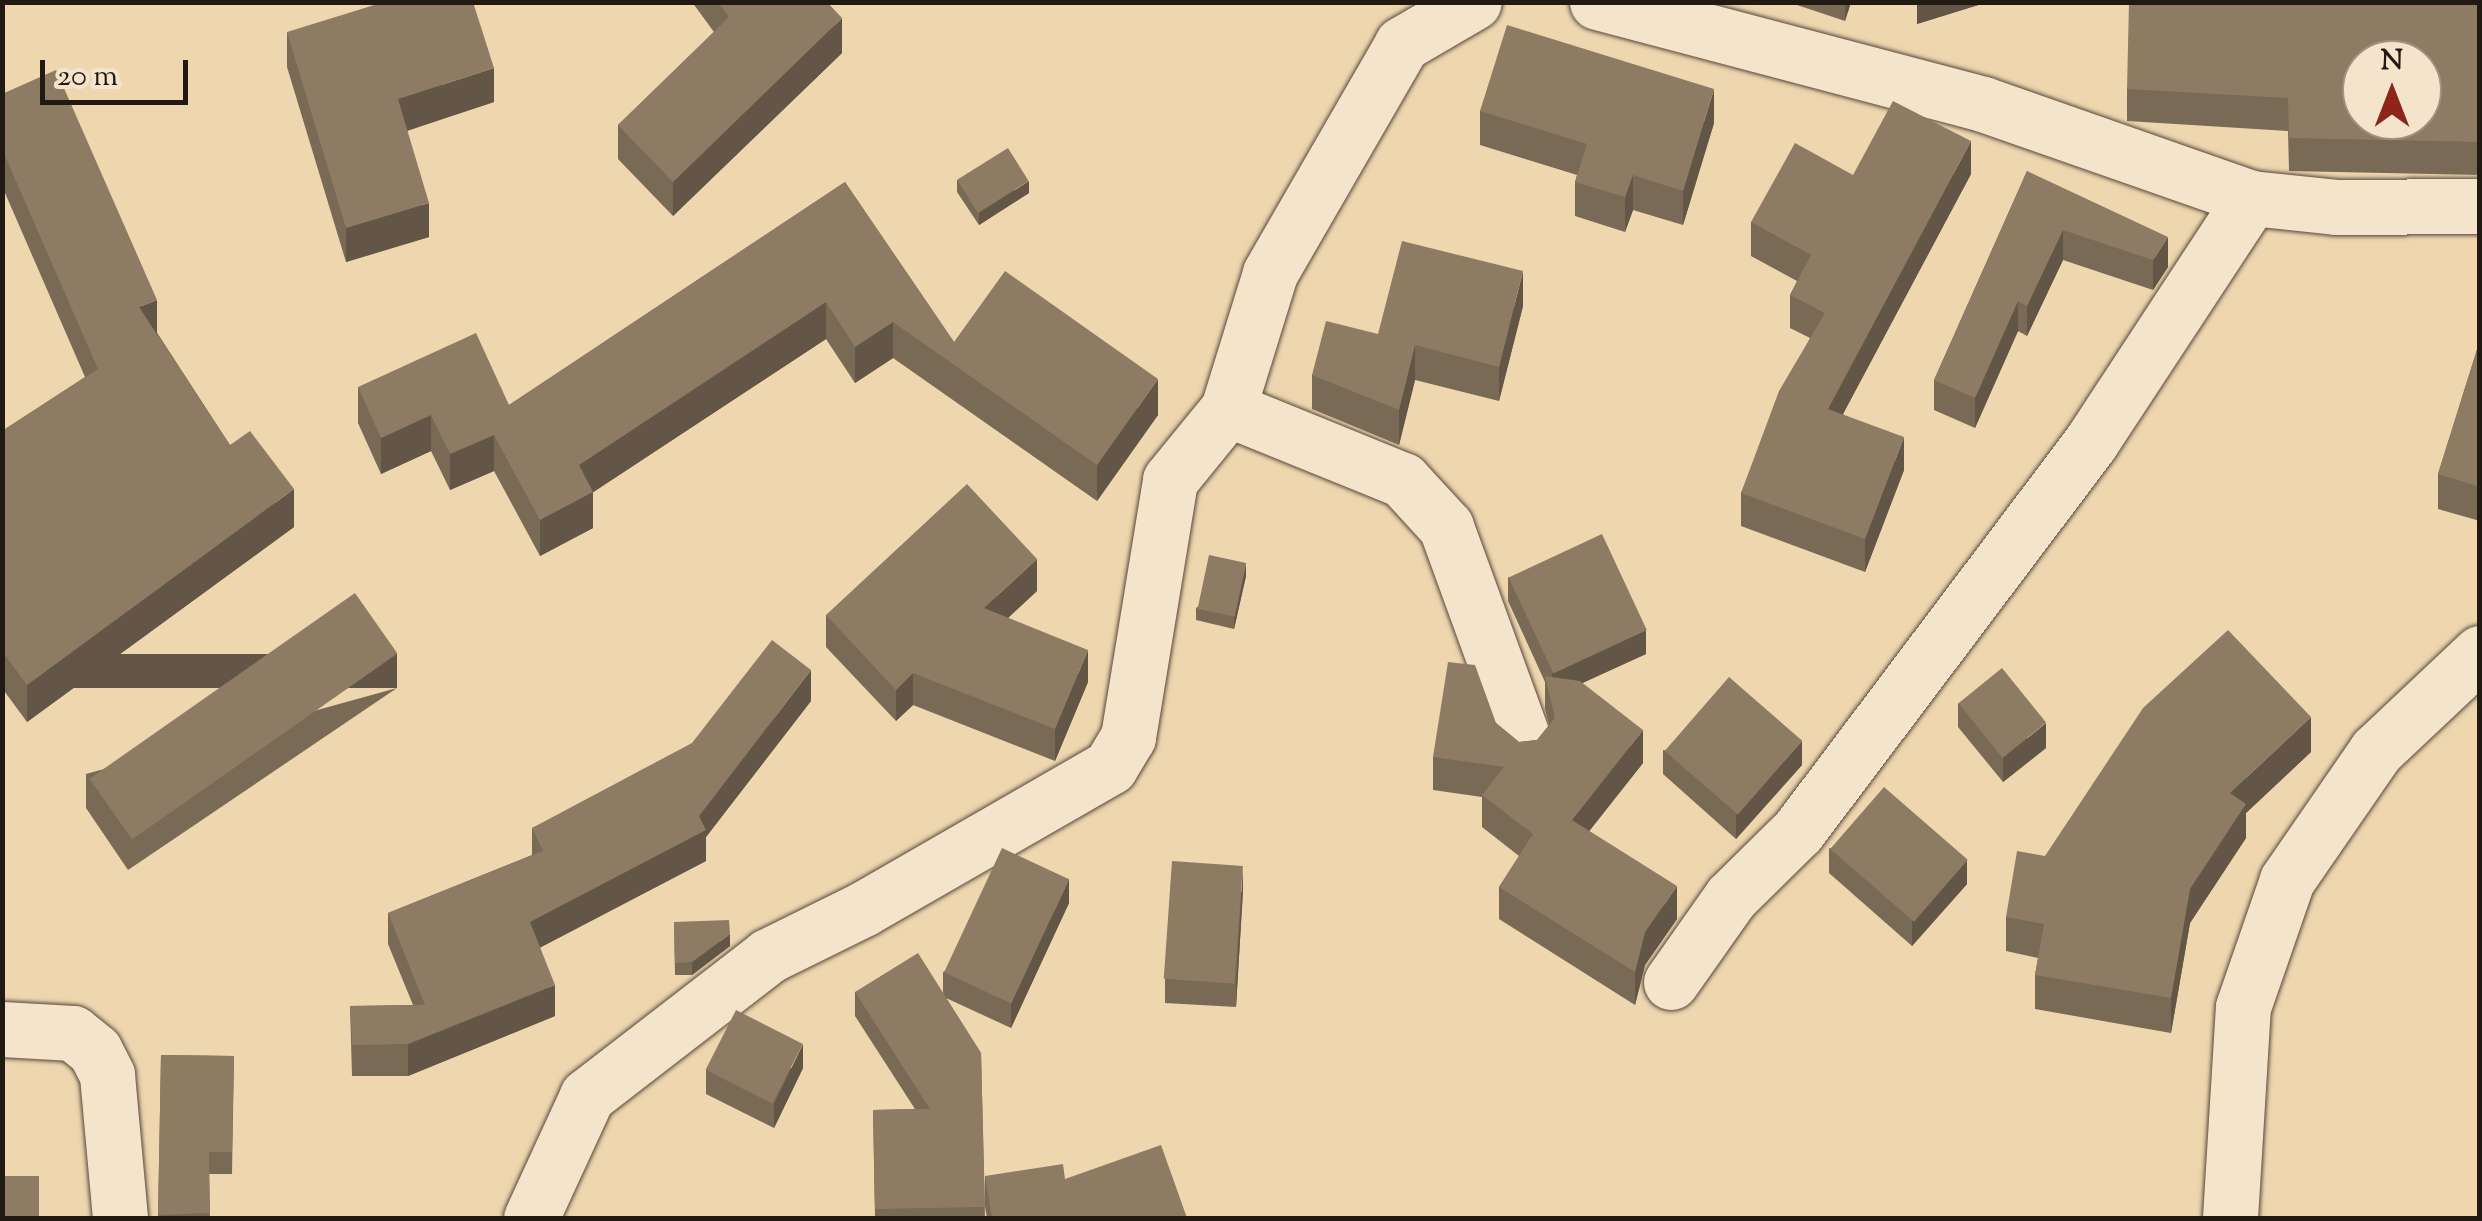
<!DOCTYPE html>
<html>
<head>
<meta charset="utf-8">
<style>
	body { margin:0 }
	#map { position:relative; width:2482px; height:1221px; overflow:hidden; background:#eed6af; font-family:"Sorts Mill Goudy",serif }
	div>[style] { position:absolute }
	.roads { filter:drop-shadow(0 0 2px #56483a) drop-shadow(0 0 2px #56483a) }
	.minor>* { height:55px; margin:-27.5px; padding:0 27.5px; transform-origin:27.5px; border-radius:27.5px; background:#f4e4cb }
	.wall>* { inset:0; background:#796a56 }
	.shaded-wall>* { inset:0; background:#635646; transform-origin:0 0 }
	.building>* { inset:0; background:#8d7b64; transform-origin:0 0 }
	span { translate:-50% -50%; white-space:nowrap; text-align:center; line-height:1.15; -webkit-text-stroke:8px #f4e4cb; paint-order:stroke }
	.frame { position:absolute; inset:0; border:5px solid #231913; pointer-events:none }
	.north { position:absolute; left:2342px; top:40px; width:100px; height:100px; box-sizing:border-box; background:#f4e4cb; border:2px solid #a09381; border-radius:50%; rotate:0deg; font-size:28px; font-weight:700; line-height:40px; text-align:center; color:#231913 }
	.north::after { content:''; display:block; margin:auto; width:35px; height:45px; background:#8f2418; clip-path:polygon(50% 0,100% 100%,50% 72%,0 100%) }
	.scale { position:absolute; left:40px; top:60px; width:148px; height:45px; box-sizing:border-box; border:5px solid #231913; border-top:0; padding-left:12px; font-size:30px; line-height:35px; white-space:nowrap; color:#231913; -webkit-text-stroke:8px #f4e4cb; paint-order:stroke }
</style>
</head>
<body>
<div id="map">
	<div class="roads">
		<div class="minor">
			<i style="left:1597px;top:2px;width:399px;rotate:14.8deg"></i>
			<i style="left:1983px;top:104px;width:284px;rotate:19.3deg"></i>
			<i style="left:2251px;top:198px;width:85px;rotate:6deg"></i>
			<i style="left:2336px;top:207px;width:144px;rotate:-0.4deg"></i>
			<i style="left:1228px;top:409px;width:189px;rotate:22.1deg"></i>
			<i style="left:1403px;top:480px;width:64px;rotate:47.5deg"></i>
			<i style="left:1446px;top:527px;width:231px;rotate:70deg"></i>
			<i style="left:1671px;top:982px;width:104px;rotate:-54.8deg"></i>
			<i style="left:1731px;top:897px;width:94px;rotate:-44.6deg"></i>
			<i style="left:1798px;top:831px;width:487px;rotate:-53deg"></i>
			<i style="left:2091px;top:442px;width:292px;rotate:-56.7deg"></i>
			<i style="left:2px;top:1029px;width:71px;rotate:3.2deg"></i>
			<i style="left:73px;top:1033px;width:28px;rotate:39deg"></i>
			<i style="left:95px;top:1051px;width:27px;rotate:63deg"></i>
			<i style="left:107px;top:1075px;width:144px;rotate:84.8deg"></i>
			<i style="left:531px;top:1218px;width:134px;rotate:-65.3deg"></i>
			<i style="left:587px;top:1096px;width:229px;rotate:-37.7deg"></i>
			<i style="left:768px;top:956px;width:106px;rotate:-26.3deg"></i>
			<i style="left:863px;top:909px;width:285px;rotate:-29.9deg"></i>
			<i style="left:1110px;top:767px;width:35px;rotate:-59deg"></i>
			<i style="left:1128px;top:737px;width:260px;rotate:-80.7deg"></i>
			<i style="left:1170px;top:480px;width:92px;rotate:-50.8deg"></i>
			<i style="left:1228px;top:409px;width:142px;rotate:-72.8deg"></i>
			<i style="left:1270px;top:273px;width:264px;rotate:-60deg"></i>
			<i style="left:1402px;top:44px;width:83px;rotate:-30.3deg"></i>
			<i style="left:2230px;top:1218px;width:211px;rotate:-86.5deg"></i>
			<i style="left:2243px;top:1007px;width:134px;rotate:-70.9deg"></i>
			<i style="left:2287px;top:880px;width:157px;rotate:-55.4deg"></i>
			<i style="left:2376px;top:751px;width:143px;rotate:-43.3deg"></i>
		</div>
	</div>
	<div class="wall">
		<i style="clip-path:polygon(692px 2px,827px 2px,842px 53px,673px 216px,618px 159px,618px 125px,714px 32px)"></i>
		<i style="clip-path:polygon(1788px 2px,1851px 2px,1845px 21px)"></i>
		<i style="clip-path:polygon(1896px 2px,1988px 2px,1917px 24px,1917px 5px)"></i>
		<i style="clip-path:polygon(2480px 2px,2480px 175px,2289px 171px,2288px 131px,2127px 121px,2127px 89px)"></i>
		<i style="clip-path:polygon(287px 32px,494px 102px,407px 130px,429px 237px,346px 262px,287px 67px)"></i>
		<i style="clip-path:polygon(2px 94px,230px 445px,294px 527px,27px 722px,2px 688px,2px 431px,85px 377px,2px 186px)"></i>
		<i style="clip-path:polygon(1480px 111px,1714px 123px,1683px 225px,1633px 210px,1625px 232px,1575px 216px,1575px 182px,1577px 175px,1480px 145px)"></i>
		<i style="clip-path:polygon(2027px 171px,2168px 267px,2153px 290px,2063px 260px,2027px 336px,2018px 331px,1975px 428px,1934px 410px,1934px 380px)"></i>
		<i style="clip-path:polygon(1971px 174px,1843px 414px,1904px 470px,1865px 572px,1741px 526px,1741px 493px,1810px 338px,1790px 328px,1790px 295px,1797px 281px,1751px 256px,1751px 222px,1853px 175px)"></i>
		<i style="clip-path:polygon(957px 180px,1029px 193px,979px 225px,957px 192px)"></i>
		<i style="clip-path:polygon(845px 182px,954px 342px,1158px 415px,1097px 501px,893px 358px,855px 383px,826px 339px,593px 492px,593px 528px,540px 556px,494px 471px,450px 490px,431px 451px,381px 474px,358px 423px,358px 387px,509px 405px)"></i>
		<i style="clip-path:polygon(1523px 306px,1499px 401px,1415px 380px,1399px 445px,1312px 409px,1312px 375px,1378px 334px)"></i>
		<i style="clip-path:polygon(2480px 340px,2480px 521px,2438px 509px,2438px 474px)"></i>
		<i style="clip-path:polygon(1246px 576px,1234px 629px,1196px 620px,1196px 608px)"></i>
		<i style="clip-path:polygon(1508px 577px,1646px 654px,1582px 683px,1643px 763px,1589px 831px,1677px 919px,1645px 965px,1635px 1005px,1499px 919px,1499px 887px,1519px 856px,1482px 827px,1482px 797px,1433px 790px,1433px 757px,1496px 723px,1519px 742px,1537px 740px,1549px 725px,1545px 709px,1545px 682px,1508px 601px)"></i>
		<i style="clip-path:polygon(1037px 591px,1008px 618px,1088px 682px,1055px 761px,913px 705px,896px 721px,826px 647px,826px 615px)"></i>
		<i style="clip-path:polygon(397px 688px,128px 870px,86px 808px,86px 774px)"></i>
		<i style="clip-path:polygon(811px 701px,706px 837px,706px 861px,540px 947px,555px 1016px,408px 1076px,352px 1076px,350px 1006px,413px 1005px,388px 944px,388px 913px,532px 855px,532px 828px)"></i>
		<i style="clip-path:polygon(1958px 703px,2046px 748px,2003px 782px,1958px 727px)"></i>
		<i style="clip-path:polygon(1663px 750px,1802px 765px,1736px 839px,1663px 774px)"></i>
		<i style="clip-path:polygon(2311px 752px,2246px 813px,2246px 838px,2190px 923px,2171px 1033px,2035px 1009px,2035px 975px,2038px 958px,2006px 951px,2006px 917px,2045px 856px)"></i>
		<i style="clip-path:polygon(1829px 848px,1967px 884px,1912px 946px,1829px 873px)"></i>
		<i style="clip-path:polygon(1243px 890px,1236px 1007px,1165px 1003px,1165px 979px)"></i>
		<i style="clip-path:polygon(1069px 903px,1011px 1028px,946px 998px,981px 1053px,985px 1218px,875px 1218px,873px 1110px,915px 1109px,855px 1016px,855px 992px,943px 994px,943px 972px)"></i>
		<i style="clip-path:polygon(674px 922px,730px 946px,692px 975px,675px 975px)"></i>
		<i style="clip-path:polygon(161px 1055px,234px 1056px,232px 1174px,209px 1174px,210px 1218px,158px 1218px)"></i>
		<i style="clip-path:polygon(803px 1068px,774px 1128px,706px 1094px,706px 1070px)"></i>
		<i style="clip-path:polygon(985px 1176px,1187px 1218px,987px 1218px,985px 1207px)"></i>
	</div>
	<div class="shaded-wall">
		<i style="clip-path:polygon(1845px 2px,1851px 2px,1845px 21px)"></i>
		<i style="clip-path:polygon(1917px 2px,1988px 2px,1917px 24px)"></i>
		<i style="clip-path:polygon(842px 18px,842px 53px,673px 216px,673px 182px)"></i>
		<i style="clip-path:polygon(494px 68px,494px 102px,398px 134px,398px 99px)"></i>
		<i style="clip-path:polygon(1714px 89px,1714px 123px,1683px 225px,1683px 191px)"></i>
		<i style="clip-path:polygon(1971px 141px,1971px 174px,1828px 442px,1828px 409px)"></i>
		<i style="clip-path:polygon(1633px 175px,1633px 210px,1625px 232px,1625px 197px)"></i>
		<i style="clip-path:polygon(1029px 181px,1029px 193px,979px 225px,979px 213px)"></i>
		<i style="clip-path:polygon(429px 203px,429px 237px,346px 262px,346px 228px)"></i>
		<i style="clip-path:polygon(2063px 230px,2063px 260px,2027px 336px,2027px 306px)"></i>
		<i style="clip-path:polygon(2168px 237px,2168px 267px,2153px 290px,2153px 260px)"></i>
		<i style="clip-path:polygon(1523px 271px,1523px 306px,1499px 401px,1499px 367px)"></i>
		<i style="clip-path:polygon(157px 300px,157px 337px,139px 307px)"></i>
		<i style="clip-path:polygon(2018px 301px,2018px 331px,1975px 428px,1975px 398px)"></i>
		<i style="clip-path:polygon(826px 302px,826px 339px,592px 493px,593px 492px,593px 528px,540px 556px,540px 520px,579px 465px)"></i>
		<i style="clip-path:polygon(893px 322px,893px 358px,855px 383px,855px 347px)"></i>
		<i style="clip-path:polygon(1415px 345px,1415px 380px,1399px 445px,1399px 410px)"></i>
		<i style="clip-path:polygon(1158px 379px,1158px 415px,1097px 501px,1097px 465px)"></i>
		<i style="clip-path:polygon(431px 415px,431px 451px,381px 474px,381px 438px)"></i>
		<i style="clip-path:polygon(494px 435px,494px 471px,450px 490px,450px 454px)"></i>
		<i style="clip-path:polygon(1904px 437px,1904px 470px,1865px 572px,1865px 539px)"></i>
		<i style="clip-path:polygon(294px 489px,294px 527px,27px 722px,27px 685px)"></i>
		<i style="clip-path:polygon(1037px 559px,1037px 591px,984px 640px,984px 608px)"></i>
		<i style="clip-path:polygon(1246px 563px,1246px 576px,1234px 629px,1234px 616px)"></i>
		<i style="clip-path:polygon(1646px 630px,1646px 654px,1552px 697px,1552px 673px)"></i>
		<i style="clip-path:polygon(1088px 650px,1088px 682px,1055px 761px,1055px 729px)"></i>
		<i style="left:397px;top:654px;width:34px;height:325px;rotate:90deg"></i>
		<i style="clip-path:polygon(811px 670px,811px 701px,706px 837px,706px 861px,530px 953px,530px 922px,699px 816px)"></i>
		<i style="clip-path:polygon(913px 673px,913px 705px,896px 721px,896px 690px)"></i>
		<i style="clip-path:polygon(2311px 717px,2311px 752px,2246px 813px,2246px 838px,2190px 923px,2171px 1033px,2171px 998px,2190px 889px,2230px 793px)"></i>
		<i style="clip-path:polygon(2046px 723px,2046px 748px,2003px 782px,2003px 758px)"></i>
		<i style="clip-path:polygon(1643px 730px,1643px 763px,1572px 853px,1572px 820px)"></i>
		<i style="clip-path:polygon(1802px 741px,1802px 765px,1736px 839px,1736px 815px)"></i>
		<i style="clip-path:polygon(1967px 860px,1967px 884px,1912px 946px,1912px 921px)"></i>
		<i style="clip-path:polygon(1243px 866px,1243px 890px,1236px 1007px,1236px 983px)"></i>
		<i style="clip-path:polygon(1069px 879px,1069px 903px,1011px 1028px,1011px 1004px)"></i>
		<i style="clip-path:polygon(1677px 886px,1677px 919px,1645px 965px,1635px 1005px,1635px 972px,1645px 932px)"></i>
		<i style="clip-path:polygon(730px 934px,730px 946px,692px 975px,692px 962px)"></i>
		<i style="clip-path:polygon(555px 985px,555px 1016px,408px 1076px,408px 1044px)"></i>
		<i style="clip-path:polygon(803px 1044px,803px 1068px,774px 1128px,774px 1104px)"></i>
	</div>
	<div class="building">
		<i style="clip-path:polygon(384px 2px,473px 2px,494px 68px,398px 99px,429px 203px,346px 228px,287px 32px)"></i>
		<i style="clip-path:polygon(718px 2px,827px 2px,842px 18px,673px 182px,618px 125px,729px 17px)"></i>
		<i style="clip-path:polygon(evenodd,2129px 2px,2480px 2px,2480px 142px,2289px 138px,2288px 98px,2127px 89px,2129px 2px,2362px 60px,2422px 60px,2422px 120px,2362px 120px,2362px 60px)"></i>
		<i style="clip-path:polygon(1507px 25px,1714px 89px,1683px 191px,1633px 175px,1625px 197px,1575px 182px,1587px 144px,1480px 111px)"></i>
		<i style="clip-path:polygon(56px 70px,157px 300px,139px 307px,230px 445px,250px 431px,294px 489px,27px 685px,2px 651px,2px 431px,98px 369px,2px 149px,2px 94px)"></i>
		<i style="clip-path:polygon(1893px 101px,1971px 141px,1828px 409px,1904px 437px,1865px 539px,1741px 493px,1779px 391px,1825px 313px,1790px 295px,1811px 255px,1751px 222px,1795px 143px,1853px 175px)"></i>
		<i style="left:1008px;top:148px;width:39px;height:60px;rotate:58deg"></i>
		<i style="clip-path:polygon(2027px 171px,2168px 237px,2153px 260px,2063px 230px,2027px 306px,2018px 301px,1975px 398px,1934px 380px)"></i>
		<i style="clip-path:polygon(845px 182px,954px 342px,1005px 271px,1158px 379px,1097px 465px,893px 322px,855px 347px,826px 302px,579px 465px,593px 492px,540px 520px,494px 435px,450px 454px,431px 415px,381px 438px,358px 387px,476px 333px,509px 405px)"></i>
		<i style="clip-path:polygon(1402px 241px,1523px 271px,1499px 367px,1415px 345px,1399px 410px,1312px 375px,1326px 321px,1378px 334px)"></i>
		<i style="clip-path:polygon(2480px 340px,2480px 487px,2438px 474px)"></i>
		<i style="clip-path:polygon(967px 484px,1037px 559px,984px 608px,1088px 650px,1055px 729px,913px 673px,896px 690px,826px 615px)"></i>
		<i style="left:1602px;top:534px;width:106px;height:103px;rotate:65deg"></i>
		<i style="left:1209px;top:555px;width:38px;height:55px;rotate:12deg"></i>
		<i style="left:355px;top:593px;width:74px;height:324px;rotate:55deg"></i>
		<i style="clip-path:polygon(2228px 630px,2311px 717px,2230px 793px,2246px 804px,2190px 889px,2171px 998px,2035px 975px,2044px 924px,2006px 917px,2017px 851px,2045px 856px,2143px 708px)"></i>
		<i style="clip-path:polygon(772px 640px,811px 670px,699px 816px,706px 830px,530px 922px,555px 985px,408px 1044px,352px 1045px,350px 1006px,425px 1005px,388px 913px,543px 851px,532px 828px,692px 743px)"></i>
		<i style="clip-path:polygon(1448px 662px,1475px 665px,1496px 723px,1519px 742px,1537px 740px,1555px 718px,1545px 676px,1580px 681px,1643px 730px,1572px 820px,1677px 886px,1645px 932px,1635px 972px,1499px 887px,1533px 834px,1482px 795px,1504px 767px,1433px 757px)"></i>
		<i style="left:2002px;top:668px;width:70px;height:56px;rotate:51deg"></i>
		<i style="left:1729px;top:677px;width:97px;height:98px;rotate:41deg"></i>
		<i style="left:1884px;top:787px;width:111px;height:82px;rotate:41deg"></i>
		<i style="left:1002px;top:848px;width:74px;height:137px;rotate:25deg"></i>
		<i style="left:1172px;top:861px;width:71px;height:118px;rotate:4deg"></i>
		<i style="clip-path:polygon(729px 920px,730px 934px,692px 962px,675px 963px,674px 922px)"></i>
		<i style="clip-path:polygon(918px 953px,981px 1053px,985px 1207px,875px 1209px,873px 1110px,930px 1109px,855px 992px)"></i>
		<i style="left:736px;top:1010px;width:75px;height:67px;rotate:27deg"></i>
		<i style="clip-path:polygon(161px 1055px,234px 1056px,232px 1152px,209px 1152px,210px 1213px,158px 1215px)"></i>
		<i style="clip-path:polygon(1161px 1145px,1187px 1218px,992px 1218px,985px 1176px,1063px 1164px,1065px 1179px)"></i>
		<i style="left:2px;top:1176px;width:37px;height:42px"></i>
	</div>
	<div class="frame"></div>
	<div class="north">N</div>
	<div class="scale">20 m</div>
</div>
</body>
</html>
